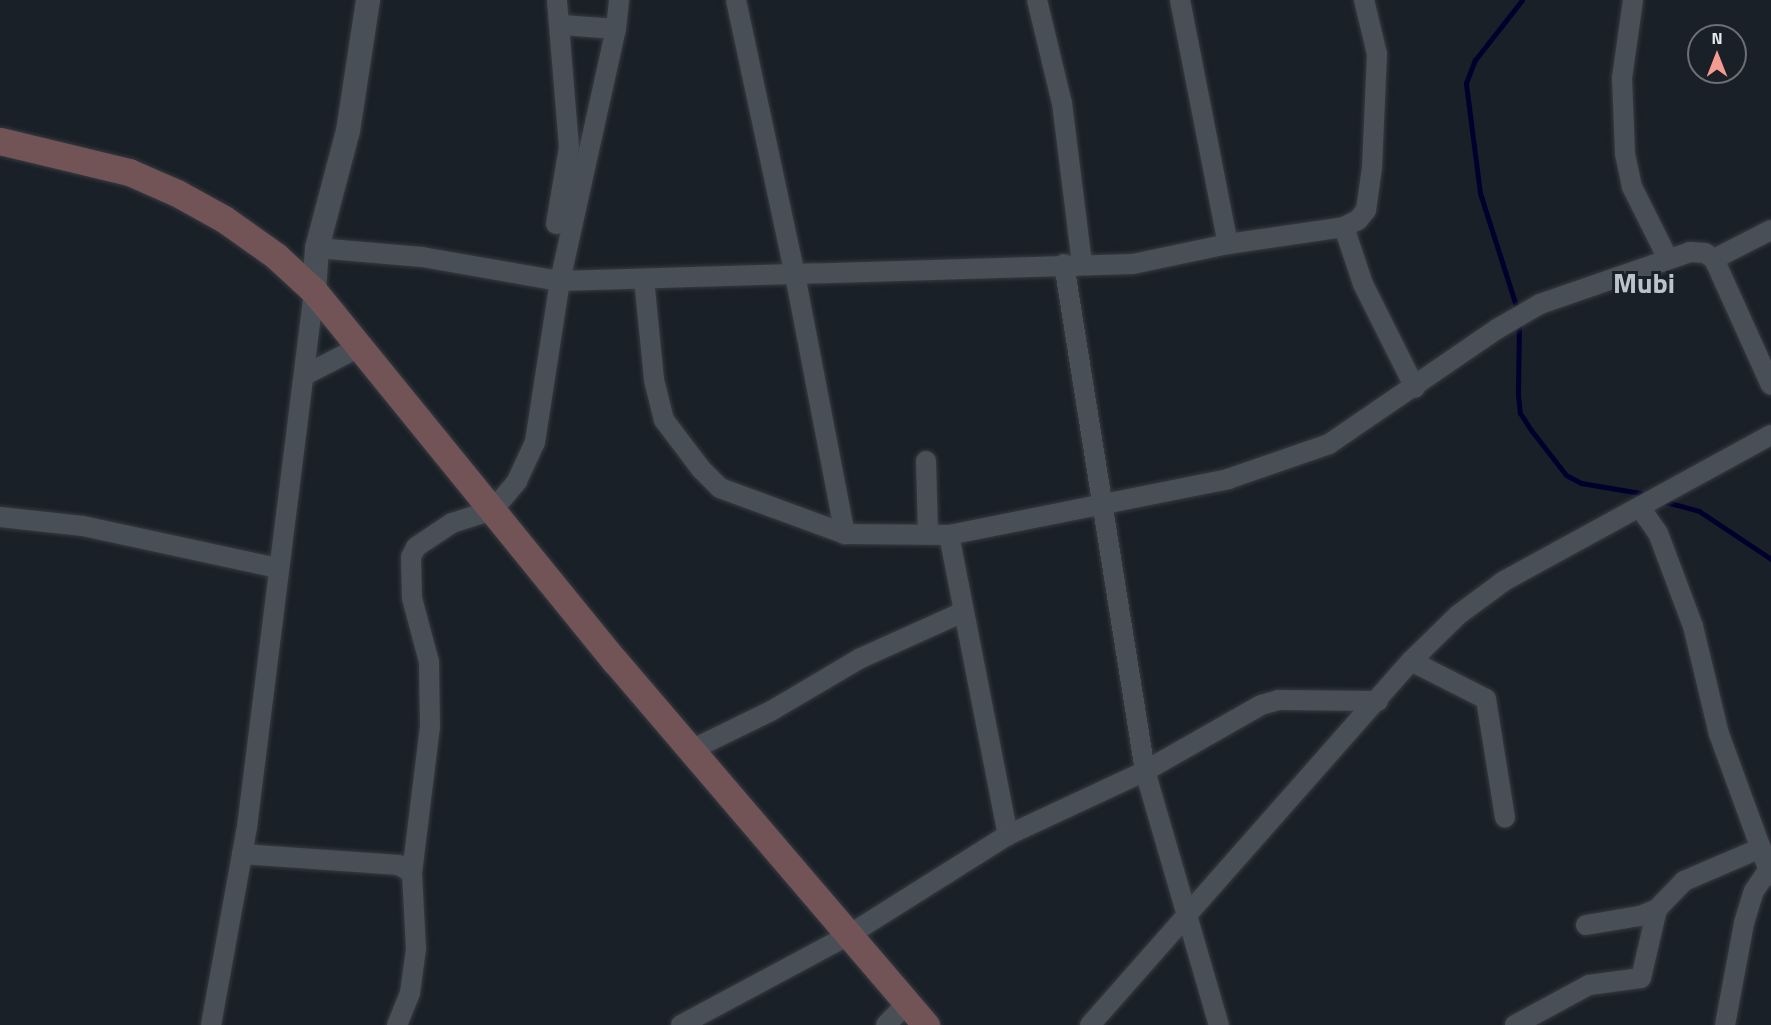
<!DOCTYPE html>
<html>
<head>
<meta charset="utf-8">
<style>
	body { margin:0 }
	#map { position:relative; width:1771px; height:1025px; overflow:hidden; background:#1a2027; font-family:"Titillium Web",sans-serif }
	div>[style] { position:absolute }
	.stream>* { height:5px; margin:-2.5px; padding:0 2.5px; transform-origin:2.5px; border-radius:2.5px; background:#00002d }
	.roads { filter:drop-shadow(0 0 2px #373a41) drop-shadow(0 0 2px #373a41) }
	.minor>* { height:20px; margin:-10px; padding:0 10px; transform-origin:10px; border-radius:10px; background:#494f57 }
	.tertiary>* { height:24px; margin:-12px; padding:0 12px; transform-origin:12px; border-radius:12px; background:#494f57 }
	.secondary>* { height:27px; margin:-13.5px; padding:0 13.5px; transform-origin:13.5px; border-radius:13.5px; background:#725457 }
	span { translate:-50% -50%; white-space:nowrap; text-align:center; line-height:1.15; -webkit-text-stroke:6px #1a2027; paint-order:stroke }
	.town-label { font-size:28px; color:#bcc3cd; font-weight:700 }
	.north { position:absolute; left:1687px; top:24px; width:60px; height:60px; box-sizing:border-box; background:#1a2027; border:2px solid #6b7076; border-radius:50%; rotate:0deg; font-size:16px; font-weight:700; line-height:24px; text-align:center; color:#e4e8ed }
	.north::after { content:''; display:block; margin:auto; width:21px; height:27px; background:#f59c92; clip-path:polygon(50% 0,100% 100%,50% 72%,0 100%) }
</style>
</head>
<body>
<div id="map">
	<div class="stream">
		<i style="left:1518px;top:312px;width:125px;rotate:-107.7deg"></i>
		<i style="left:1480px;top:193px;width:111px;rotate:-97.3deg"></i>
		<i style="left:1466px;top:83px;width:25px;rotate:-69deg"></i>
		<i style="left:1475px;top:60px;width:76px;rotate:-51.9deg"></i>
		<i style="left:1519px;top:321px;width:74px;rotate:90.8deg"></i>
		<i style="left:1518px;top:395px;width:18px;rotate:84deg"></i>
		<i style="left:1520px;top:413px;width:20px;rotate:57deg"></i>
		<i style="left:1531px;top:430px;width:57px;rotate:52.1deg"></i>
		<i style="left:1566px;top:475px;width:17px;rotate:28deg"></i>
		<i style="left:1581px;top:483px;width:60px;rotate:9.6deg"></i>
		<i style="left:1666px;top:502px;width:34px;rotate:15deg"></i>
		<i style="left:1699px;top:511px;width:87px;rotate:33.7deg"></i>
	</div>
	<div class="roads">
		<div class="minor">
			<i style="left:736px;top:0;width:281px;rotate:77.9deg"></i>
			<i style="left:795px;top:275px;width:264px;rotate:79.1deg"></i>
			<i style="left:1037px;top:0;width:106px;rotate:76.4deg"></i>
			<i style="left:1062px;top:103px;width:162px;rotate:82.9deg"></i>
			<i style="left:1180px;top:0;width:249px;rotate:78.9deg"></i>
			<i style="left:1633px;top:0;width:79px;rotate:98deg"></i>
			<i style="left:1622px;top:78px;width:76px;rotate:87.7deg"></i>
			<i style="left:1625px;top:154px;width:34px;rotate:78deg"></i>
			<i style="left:1632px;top:187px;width:80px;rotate:63.4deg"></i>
			<i style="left:562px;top:25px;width:54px;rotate:4.2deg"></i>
			<i style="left:556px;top:224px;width:78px;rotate:-80.4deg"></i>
			<i style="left:569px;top:147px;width:147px;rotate:-94.7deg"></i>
			<i style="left:1344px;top:227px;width:60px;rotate:71.6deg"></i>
			<i style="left:1363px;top:284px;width:116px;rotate:63.4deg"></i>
			<i style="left:317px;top:248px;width:105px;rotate:4.9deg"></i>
			<i style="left:422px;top:257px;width:140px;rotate:9.9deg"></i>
			<i style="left:560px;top:281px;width:573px;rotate:-1.7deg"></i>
			<i style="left:1133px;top:264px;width:97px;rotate:-11.9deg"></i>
			<i style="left:1228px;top:244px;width:117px;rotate:-8.3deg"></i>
			<i style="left:1344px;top:227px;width:16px;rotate:-27deg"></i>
			<i style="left:1358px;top:220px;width:13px;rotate:-51deg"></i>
			<i style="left:1366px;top:210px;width:42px;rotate:-81.9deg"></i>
			<i style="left:1372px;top:168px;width:114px;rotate:-87.5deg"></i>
			<i style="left:1377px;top:54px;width:56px;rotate:-103.5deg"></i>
			<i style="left:1714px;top:259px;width:64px;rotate:-27deg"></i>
			<i style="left:1064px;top:264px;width:513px;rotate:80.92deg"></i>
			<i style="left:1145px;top:771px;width:265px;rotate:73.8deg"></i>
			<i style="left:644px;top:279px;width:101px;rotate:84.3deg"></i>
			<i style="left:654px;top:380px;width:41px;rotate:76deg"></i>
			<i style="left:664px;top:420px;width:61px;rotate:52.9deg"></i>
			<i style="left:701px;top:469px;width:27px;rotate:45deg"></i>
			<i style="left:720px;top:488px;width:133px;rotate:20.2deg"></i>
			<i style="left:845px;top:534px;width:104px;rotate:0.6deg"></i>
			<i style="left:949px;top:535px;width:285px;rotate:-11.3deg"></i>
			<i style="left:1228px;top:479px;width:107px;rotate:-19.1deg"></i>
			<i style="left:1329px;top:444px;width:204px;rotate:-34.4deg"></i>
			<i style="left:1497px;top:329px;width:50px;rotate:-30.2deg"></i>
			<i style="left:1540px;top:304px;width:159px;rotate:-19.1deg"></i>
			<i style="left:1690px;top:252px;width:15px;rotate:4deg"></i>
			<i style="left:1705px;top:253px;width:11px;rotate:34deg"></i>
			<i style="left:1714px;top:259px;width:138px;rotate:65.7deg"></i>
			<i style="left:305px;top:375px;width:61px;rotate:-27.4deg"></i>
			<i style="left:926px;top:461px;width:73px;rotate:88.4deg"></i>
			<i style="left:1641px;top:509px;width:29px;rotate:55deg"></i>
			<i style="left:1658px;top:533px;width:99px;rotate:69.4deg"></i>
			<i style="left:1693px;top:626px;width:111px;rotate:76.5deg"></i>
			<i style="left:1719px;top:734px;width:151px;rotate:69.9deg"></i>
			<i style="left:0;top:517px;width:83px;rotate:6.2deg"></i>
			<i style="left:83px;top:526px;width:199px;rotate:12.2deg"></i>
			<i style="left:949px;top:535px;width:306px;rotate:78.9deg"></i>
			<i style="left:1411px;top:661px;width:84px;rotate:26.9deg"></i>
			<i style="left:1486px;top:699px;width:120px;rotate:80.9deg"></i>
			<i style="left:691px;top:750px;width:89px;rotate:-26deg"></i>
			<i style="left:771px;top:711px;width:104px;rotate:-30.5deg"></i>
			<i style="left:861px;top:658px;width:112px;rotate:-24.3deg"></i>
			<i style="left:242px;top:854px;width:157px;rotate:4deg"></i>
			<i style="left:399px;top:865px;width:15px;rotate:32deg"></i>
			<i style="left:412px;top:873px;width:76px;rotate:87deg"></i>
			<i style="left:416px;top:949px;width:44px;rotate:97.8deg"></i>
			<i style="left:410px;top:993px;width:35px;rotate:112deg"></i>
			<i style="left:412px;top:873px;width:147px;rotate:-83deg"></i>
			<i style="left:430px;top:727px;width:65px;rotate:-90.9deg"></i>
			<i style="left:429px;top:662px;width:66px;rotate:-104.9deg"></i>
			<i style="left:412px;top:598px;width:41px;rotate:-91.4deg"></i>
			<i style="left:411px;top:557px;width:11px;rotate:-63deg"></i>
			<i style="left:416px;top:547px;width:43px;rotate:-33.7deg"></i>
			<i style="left:452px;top:523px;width:43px;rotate:-17.6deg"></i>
			<i style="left:493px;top:510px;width:38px;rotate:-50deg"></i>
			<i style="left:517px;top:481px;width:43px;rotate:-65.2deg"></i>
			<i style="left:535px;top:442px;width:163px;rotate:-81.2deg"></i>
			<i style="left:560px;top:281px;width:258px;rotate:-77.5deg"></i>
			<i style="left:616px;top:29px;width:29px;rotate:-84deg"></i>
			<i style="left:1586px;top:925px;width:55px;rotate:-9.5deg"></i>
			<i style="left:1640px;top:916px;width:18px;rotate:-22deg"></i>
			<i style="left:1657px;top:909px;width:39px;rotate:-46deg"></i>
			<i style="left:1684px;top:881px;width:84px;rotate:-23.2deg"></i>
			<i style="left:211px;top:1025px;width:201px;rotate:-79.7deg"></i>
			<i style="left:247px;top:827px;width:540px;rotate:-82.87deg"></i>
			<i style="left:681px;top:1025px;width:191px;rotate:-28.2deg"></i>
			<i style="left:849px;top:935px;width:188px;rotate:-32.2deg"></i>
			<i style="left:1008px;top:835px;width:151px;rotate:-25deg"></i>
			<i style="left:1145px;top:771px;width:133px;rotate:-29.6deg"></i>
			<i style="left:1261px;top:705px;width:18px;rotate:-16deg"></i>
			<i style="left:1278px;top:700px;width:100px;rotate:0.6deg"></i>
			<i style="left:886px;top:1025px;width:30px;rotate:-46deg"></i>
			<i style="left:1090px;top:1025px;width:485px;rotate:-48.6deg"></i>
			<i style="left:1411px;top:661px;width:66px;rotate:-44.4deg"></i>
			<i style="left:1458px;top:615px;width:57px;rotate:-36.5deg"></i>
			<i style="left:1504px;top:581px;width:304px;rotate:-28.7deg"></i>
			<i style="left:1515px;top:1025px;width:84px;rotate:-28.4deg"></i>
			<i style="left:1589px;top:985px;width:52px;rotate:-7.7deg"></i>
			<i style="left:1641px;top:978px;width:71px;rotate:-76.9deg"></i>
			<i style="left:1725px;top:1025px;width:104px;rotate:-79.4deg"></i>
			<i style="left:1744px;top:923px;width:34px;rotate:-73deg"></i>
			<i style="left:1754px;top:891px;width:30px;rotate:-56deg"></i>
		</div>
		<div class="tertiary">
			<i style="left:314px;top:291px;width:43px;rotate:-86deg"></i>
			<i style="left:317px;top:248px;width:121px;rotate:-75.2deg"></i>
			<i style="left:348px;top:131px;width:133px;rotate:-81.3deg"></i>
		</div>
		<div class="secondary">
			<i style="left:0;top:141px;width:133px;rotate:13.5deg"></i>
			<i style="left:129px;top:172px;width:52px;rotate:23.6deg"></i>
			<i style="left:177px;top:193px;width:54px;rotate:29deg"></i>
			<i style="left:224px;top:219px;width:64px;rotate:35.4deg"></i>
			<i style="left:276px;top:256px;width:52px;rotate:42.6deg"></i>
			<i style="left:314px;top:291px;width:477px;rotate:50.9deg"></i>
			<i style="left:615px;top:661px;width:479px;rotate:49.5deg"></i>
		</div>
	</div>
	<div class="town-label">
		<span style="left:1644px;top:283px">Mubi</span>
	</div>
	<div class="north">N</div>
</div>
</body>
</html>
